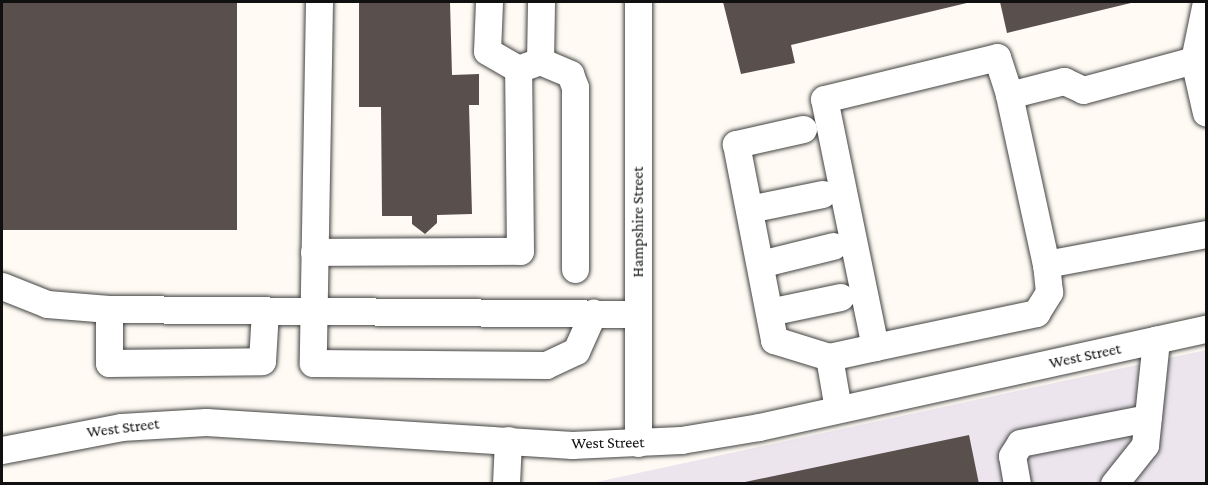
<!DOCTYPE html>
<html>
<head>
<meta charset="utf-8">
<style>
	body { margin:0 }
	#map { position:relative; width:1208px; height:485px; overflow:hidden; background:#fffbf4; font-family:"Crimson Pro",serif }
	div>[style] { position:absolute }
	.industrial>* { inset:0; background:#ece5ee }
	.building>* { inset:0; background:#594f4d; transform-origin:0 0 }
	.roads { filter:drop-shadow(0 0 2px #434343) drop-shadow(0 0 2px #434343) }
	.minor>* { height:27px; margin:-13.5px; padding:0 13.5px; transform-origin:13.5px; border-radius:13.5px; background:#fff }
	span { translate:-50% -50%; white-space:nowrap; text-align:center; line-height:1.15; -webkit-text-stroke:6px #fff; paint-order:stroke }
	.street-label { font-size:16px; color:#101010 }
	.frame { position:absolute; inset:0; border:3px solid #101010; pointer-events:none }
</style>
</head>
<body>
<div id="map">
	<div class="industrial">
		<i style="clip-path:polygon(1206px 350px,1206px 483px,592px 483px)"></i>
	</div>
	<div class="building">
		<i style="left:2px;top:2px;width:235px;height:228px"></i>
		<i style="clip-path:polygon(359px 2px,450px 2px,452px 75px,479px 74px,479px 105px,469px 105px,472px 214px,437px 215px,437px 223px,425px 234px,412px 224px,412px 216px,382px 216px,381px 107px,359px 107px)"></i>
		<i style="clip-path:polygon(723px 2px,971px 2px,791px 45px,795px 63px,741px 74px)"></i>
		<i style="clip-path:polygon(1000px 2px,1135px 2px,1007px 33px)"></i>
		<i style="clip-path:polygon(969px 435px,979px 484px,745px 484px,745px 482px)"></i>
	</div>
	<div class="roads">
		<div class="minor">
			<i style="left:319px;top:2px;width:361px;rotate:91deg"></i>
			<i style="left:313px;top:363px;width:233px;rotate:0.5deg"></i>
			<i style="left:546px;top:365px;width:33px;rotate:-25deg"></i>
			<i style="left:576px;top:351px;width:42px;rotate:-65.9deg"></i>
			<i style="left:489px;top:2px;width:49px;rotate:92.3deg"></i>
			<i style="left:487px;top:51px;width:36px;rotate:30deg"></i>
			<i style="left:1194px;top:60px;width:59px;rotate:-78.3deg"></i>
			<i style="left:540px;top:61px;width:33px;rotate:23deg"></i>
			<i style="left:570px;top:74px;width:14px;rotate:69deg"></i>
			<i style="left:575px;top:87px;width:182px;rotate:90deg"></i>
			<i style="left:1009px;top:95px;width:173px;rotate:77.7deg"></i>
			<i style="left:803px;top:129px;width:69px;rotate:167.4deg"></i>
			<i style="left:736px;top:144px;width:200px;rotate:79deg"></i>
			<i style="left:774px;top:340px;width:58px;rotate:17.2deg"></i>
			<i style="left:749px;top:209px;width:75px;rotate:-11.6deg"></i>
			<i style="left:314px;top:252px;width:206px;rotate:-0.3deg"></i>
			<i style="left:520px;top:251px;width:182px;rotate:-90.6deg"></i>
			<i style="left:518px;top:69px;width:23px;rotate:-20deg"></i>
			<i style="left:540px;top:61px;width:59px;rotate:-89deg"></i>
			<i style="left:760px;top:264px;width:75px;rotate:-13.9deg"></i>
			<i style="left:2px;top:286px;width:48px;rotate:21.8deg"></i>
			<i style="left:47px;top:304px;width:62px;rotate:4.6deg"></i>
			<i style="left:109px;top:309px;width:529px;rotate:0.54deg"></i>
			<i style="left:109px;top:309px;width:54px;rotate:90deg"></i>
			<i style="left:109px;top:363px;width:153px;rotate:-0.7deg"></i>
			<i style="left:262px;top:361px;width:51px;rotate:-86.6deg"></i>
			<i style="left:769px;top:312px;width:73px;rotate:-11.9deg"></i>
			<i style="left:875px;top:347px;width:165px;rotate:-11.9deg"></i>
			<i style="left:1036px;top:313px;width:25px;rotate:-58deg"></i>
			<i style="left:1049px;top:292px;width:28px;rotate:-96deg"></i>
			<i style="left:1046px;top:264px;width:163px;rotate:-10.6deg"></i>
			<i style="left:838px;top:409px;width:53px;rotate:-99.8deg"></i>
			<i style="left:829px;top:357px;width:47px;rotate:-12.3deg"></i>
			<i style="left:875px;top:347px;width:253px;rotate:-101.6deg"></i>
			<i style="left:824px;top:99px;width:178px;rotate:-13.6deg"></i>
			<i style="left:997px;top:57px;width:40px;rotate:72deg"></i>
			<i style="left:1009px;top:95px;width:57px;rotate:-14.3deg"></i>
			<i style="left:1064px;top:81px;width:21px;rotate:25deg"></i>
			<i style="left:1083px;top:90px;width:115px;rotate:-15.1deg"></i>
			<i style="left:1194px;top:60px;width:54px;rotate:77.2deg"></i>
			<i style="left:638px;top:443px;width:441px;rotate:-90deg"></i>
			<i style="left:2px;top:450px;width:121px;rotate:-10.9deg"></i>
			<i style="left:121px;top:427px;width:85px;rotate:-3.4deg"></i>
			<i style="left:206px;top:422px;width:367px;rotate:3.6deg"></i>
			<i style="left:572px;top:445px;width:109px;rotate:-2.6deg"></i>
			<i style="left:681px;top:440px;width:79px;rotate:-9.5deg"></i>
			<i style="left:759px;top:427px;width:458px;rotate:-12.4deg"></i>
			<i style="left:506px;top:484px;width:44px;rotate:-87.4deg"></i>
			<i style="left:1017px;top:484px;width:28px;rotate:-100deg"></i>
			<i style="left:1012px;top:456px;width:15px;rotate:-58deg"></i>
			<i style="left:1020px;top:443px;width:130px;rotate:-11.1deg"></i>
			<i style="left:1114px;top:484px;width:50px;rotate:-51.5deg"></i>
			<i style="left:1145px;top:445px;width:106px;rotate:-84deg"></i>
		</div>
	</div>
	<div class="street-label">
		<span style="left:638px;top:222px;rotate:-90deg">Hampshire Street</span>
		<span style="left:1085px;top:356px;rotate:-12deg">West Street</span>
		<span style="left:123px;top:428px;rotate:-7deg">West Street</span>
		<span style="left:608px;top:443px;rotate:-1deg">West Street</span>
	</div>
	<div class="frame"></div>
</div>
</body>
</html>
